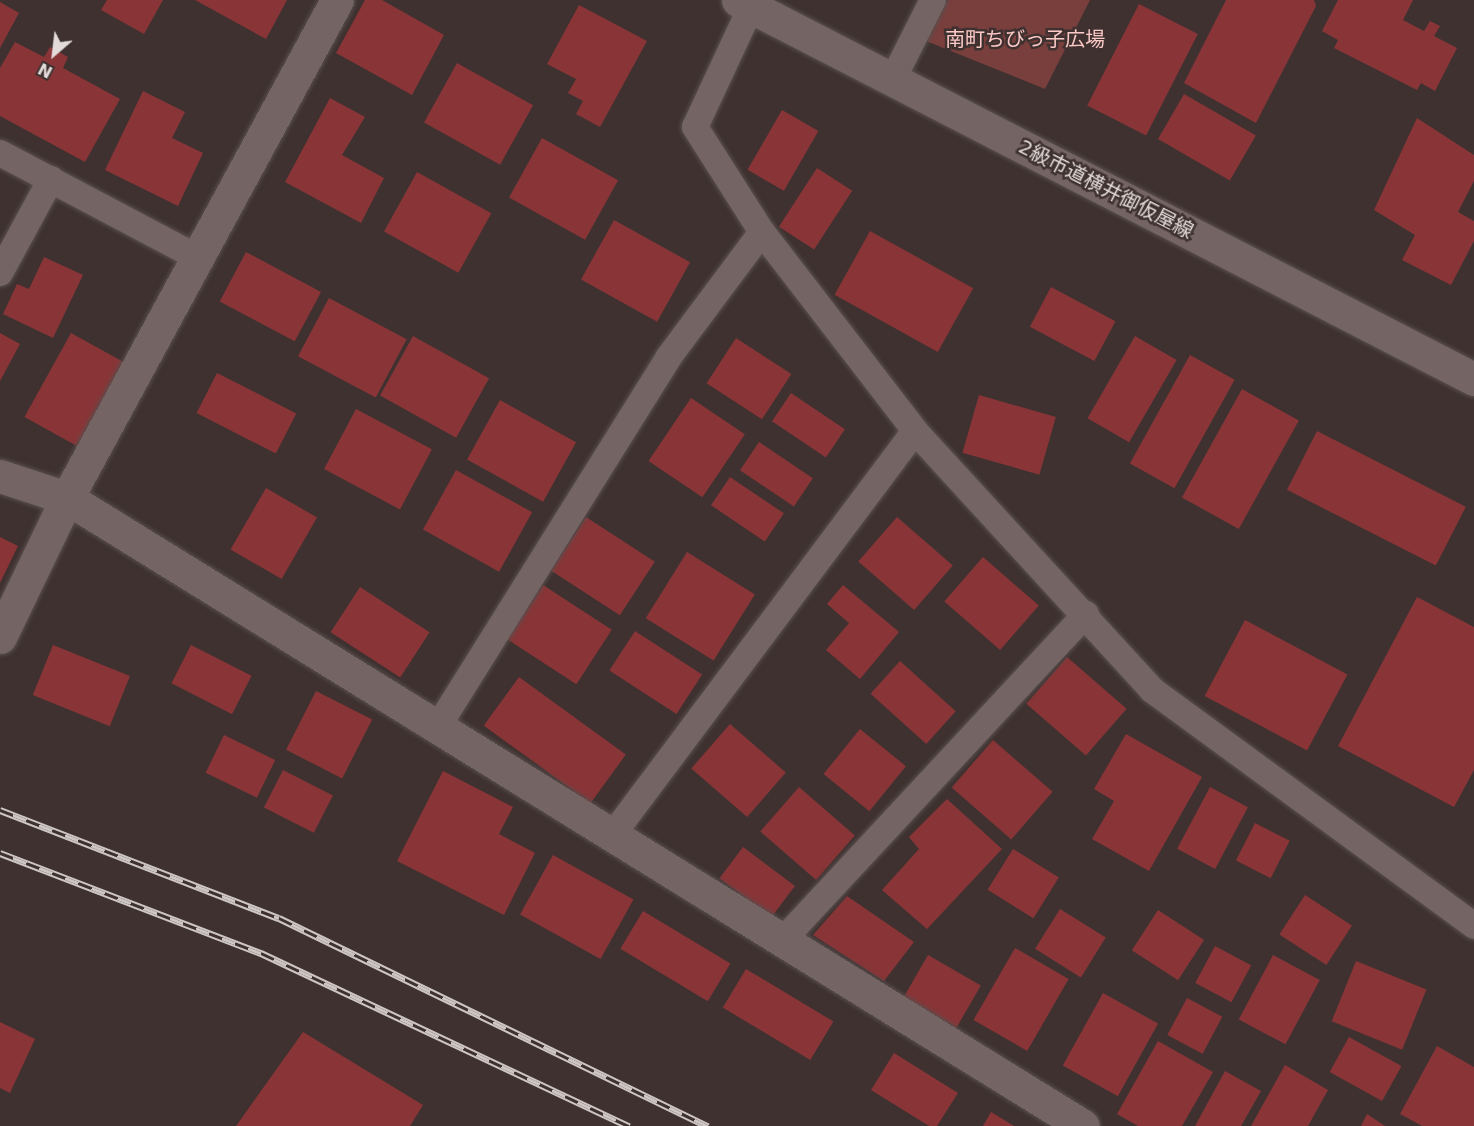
<!DOCTYPE html>
<html>
<head>
<meta charset="utf-8">
<style>
	body { margin:0 }
	#map { position:relative; width:1474px; height:1126px; overflow:hidden; background:#3e3130; font-family:"DejaVu Sans","Noto Sans JP",sans-serif }
	div>[style] { position:absolute }
	.green>* { inset:0; background:#793f3d }
	.building>* { inset:0; background:#893537; transform-origin:0 0 }
	.roads { filter:drop-shadow(0 0 2px #594f4e) drop-shadow(0 0 2px #594f4e) }
	.lane>* { height:26px; margin:-13px; padding:0 13px; transform-origin:13px; border-radius:13px; background:#746564 }
	.street>* { height:33px; margin:-16.5px; padding:0 16.5px; transform-origin:16.5px; border-radius:16.5px; background:#746564 }
	.secondary>* { height:33px; margin:-16.5px; padding:0 16.5px; transform-origin:16.5px; border-radius:16.5px; background:#746564 }
	.rail>* { height:7px; margin-top:-3.5px; transform-origin:0; background:repeating-linear-gradient(90deg,#3e3130 0 14px,#cec5c5 0 28px); box-sizing:border-box; border-block:2px solid #cec5c5 }
	span { translate:-50% -50%; white-space:nowrap; text-align:center; line-height:1.15; -webkit-text-stroke:5px #3e3130; paint-order:stroke }
	.park-label { font-size:20px; color:#fbc9c6 }
	.street-label { font-size:20px; color:#e3dada }
	.north { position:absolute; left:24px; top:24px; width:60px; height:60px; -webkit-text-stroke:4px #3e3130; paint-order:stroke; rotate:208deg; font-size:16px; font-weight:700; line-height:24px; text-align:center; color:#e3dada }
	.north::after { content:''; display:block; margin:auto; width:21px; height:27px; background:#e3dada; clip-path:polygon(50% 0,100% 100%,50% 72%,0 100%) }
</style>
</head>
<body>
<div id="map">
	<div class="green">
		<i style="clip-path:polygon(948px 0,1090px 0,1045px 89px,926px 41px)"></i>
	</div>
	<div class="building">
		<i style="clip-path:polygon(107px 0,163px 0,144px 34px,101px 10px)"></i>
		<i style="clip-path:polygon(195px 0,287px 0,266px 39px)"></i>
		<i style="clip-path:polygon(365px 0,382px 0,444px 35px,412px 95px,336px 53px)"></i>
		<i style="clip-path:polygon(1226px 0,1314px 0,1316px 6px,1256px 123px,1184px 83px)"></i>
		<i style="clip-path:polygon(1338px 0,1413px 0,1403px 20px,1424px 31px,1430px 21px,1440px 26px,1434px 36px,1457px 48px,1435px 91px,1421px 83px,1417px 90px,1334px 48px,1338px 40px,1322px 31px)"></i>
		<i style="clip-path:polygon(0 2px,19px 13px,0 48px)"></i>
		<i style="left:1139px;top:4px;width:66px;height:114px;rotate:27deg"></i>
		<i style="clip-path:polygon(579px 5px,647px 41px,600px 127px,576px 114px,583px 101px,568px 93px,576px 79px,547px 64px)"></i>
		<i style="clip-path:polygon(15px 42px,44px 57px,50px 47px,68px 57px,63px 68px,120px 99px,85px 162px,0 116px,0 68px)"></i>
		<i style="left:457px;top:63px;width:87px;height:68px;rotate:29deg"></i>
		<i style="clip-path:polygon(143px 91px,185px 112px,172px 138px,203px 153px,178px 206px,105px 170px)"></i>
		<i style="left:1184px;top:94px;width:83px;height:52px;rotate:30deg"></i>
		<i style="clip-path:polygon(330px 98px,365px 117px,342px 155px,384px 178px,361px 223px,285px 182px)"></i>
		<i style="left:782px;top:110px;width:42px;height:69px;rotate:30deg"></i>
		<i style="clip-path:polygon(1417px 118px,1474px 155px,1474px 181px,1458px 212px,1474px 221px,1474px 241px,1451px 285px,1402px 260px,1415px 235px,1374px 210px)"></i>
		<i style="left:542px;top:138px;width:87px;height:68px;rotate:29deg"></i>
		<i style="left:817px;top:168px;width:42px;height:70px;rotate:33deg"></i>
		<i style="left:417px;top:172px;width:85px;height:68px;rotate:29deg"></i>
		<i style="left:614px;top:220px;width:87px;height:68px;rotate:29deg"></i>
		<i style="left:870px;top:231px;width:118px;height:73px;rotate:29deg"></i>
		<i style="left:246px;top:252px;width:85px;height:56px;rotate:28deg"></i>
		<i style="clip-path:polygon(44px 257px,83px 275px,53px 338px,3px 314px,17px 284px,29px 289px)"></i>
		<i style="left:1051px;top:287px;width:73px;height:45px;rotate:28deg"></i>
		<i style="left:329px;top:298px;width:88px;height:66px;rotate:28deg"></i>
		<i style="clip-path:polygon(0 333px,20px 344px,0 381px)"></i>
		<i style="left:71px;top:333px;width:60px;height:96px;rotate:29deg"></i>
		<i style="left:413px;top:336px;width:87px;height:68px;rotate:29deg"></i>
		<i style="left:1135px;top:336px;width:48px;height:95px;rotate:30deg"></i>
		<i style="left:736px;top:338px;width:66px;height:54px;rotate:33deg"></i>
		<i style="left:1190px;top:355px;width:51px;height:124px;rotate:29deg"></i>
		<i style="left:217px;top:373px;width:89px;height:45px;rotate:27deg"></i>
		<i style="left:1242px;top:389px;width:65px;height:124px;rotate:29deg"></i>
		<i style="left:791px;top:393px;width:65px;height:34px;rotate:34deg"></i>
		<i style="left:979px;top:395px;width:80px;height:60px;rotate:16deg"></i>
		<i style="left:691px;top:398px;width:65px;height:76px;rotate:34deg"></i>
		<i style="left:500px;top:400px;width:87px;height:68px;rotate:29deg"></i>
		<i style="left:356px;top:409px;width:86px;height:68px;rotate:28deg"></i>
		<i style="left:1317px;top:431px;width:167px;height:66px;rotate:27deg"></i>
		<i style="left:759px;top:442px;width:65px;height:34px;rotate:34deg"></i>
		<i style="left:456px;top:470px;width:87px;height:68px;rotate:29deg"></i>
		<i style="left:730px;top:477px;width:65px;height:34px;rotate:34deg"></i>
		<i style="left:266px;top:488px;width:59px;height:71px;rotate:30deg"></i>
		<i style="left:586px;top:517px;width:82px;height:64px;rotate:33deg"></i>
		<i style="left:897px;top:517px;width:74px;height:59px;rotate:41deg"></i>
		<i style="clip-path:polygon(0 537px,18px 546px,0 583px)"></i>
		<i style="left:687px;top:552px;width:80px;height:78px;rotate:32deg"></i>
		<i style="left:983px;top:557px;width:74px;height:59px;rotate:41deg"></i>
		<i style="left:543px;top:585px;width:82px;height:65px;rotate:33deg"></i>
		<i style="clip-path:polygon(843px 585px,899px 632px,860px 679px,826px 650px,849px 623px,827px 604px)"></i>
		<i style="left:360px;top:587px;width:83px;height:54px;rotate:33deg"></i>
		<i style="clip-path:polygon(1417px 597px,1474px 627px,1474px 770px,1454px 807px,1338px 746px)"></i>
		<i style="left:1245px;top:620px;width:116px;height:86px;rotate:28deg"></i>
		<i style="left:635px;top:631px;width:80px;height:47px;rotate:33deg"></i>
		<i style="left:53px;top:645px;width:83px;height:54px;rotate:22deg"></i>
		<i style="left:191px;top:645px;width:68px;height:43px;rotate:27deg"></i>
		<i style="left:1067px;top:657px;width:79px;height:62px;rotate:41deg"></i>
		<i style="left:900px;top:661px;width:75px;height:44px;rotate:42deg"></i>
		<i style="left:519px;top:677px;width:132px;height:60px;rotate:36deg"></i>
		<i style="left:316px;top:691px;width:63px;height:66px;rotate:27deg"></i>
		<i style="left:730px;top:724px;width:74px;height:59px;rotate:41deg"></i>
		<i style="left:860px;top:729px;width:59px;height:58px;rotate:39deg"></i>
		<i style="clip-path:polygon(1126px 734px,1202px 777px,1149px 871px,1092px 839px,1114px 801px,1094px 789px)"></i>
		<i style="left:224px;top:735px;width:57px;height:42px;rotate:26deg"></i>
		<i style="left:993px;top:740px;width:79px;height:63px;rotate:41deg"></i>
		<i style="left:283px;top:770px;width:56px;height:42px;rotate:27deg"></i>
		<i style="clip-path:polygon(443px 771px,513px 807px,499px 834px,535px 853px,504px 915px,397px 861px)"></i>
		<i style="left:799px;top:787px;width:74px;height:59px;rotate:41deg"></i>
		<i style="left:1210px;top:787px;width:43px;height:70px;rotate:28deg"></i>
		<i style="clip-path:polygon(947px 799px,1002px 849px,927px 929px,882px 890px,919px 849px,909px 837px)"></i>
		<i style="left:1255px;top:823px;width:39px;height:42px;rotate:27deg"></i>
		<i style="left:743px;top:847px;width:65px;height:39px;rotate:37deg"></i>
		<i style="left:1013px;top:849px;width:54px;height:48px;rotate:32deg"></i>
		<i style="left:553px;top:855px;width:92px;height:68px;rotate:29deg"></i>
		<i style="left:1305px;top:895px;width:56px;height:47px;rotate:33deg"></i>
		<i style="clip-path:polygon(847px 896px,914px 942px,884px 981px,813px 935px)"></i>
		<i style="left:1060px;top:909px;width:54px;height:47px;rotate:32deg"></i>
		<i style="left:1158px;top:910px;width:55px;height:48px;rotate:33deg"></i>
		<i style="left:643px;top:911px;width:102px;height:44px;rotate:31deg"></i>
		<i style="left:1215px;top:946px;width:41px;height:42px;rotate:28deg"></i>
		<i style="left:1015px;top:948px;width:62px;height:83px;rotate:30deg"></i>
		<i style="left:928px;top:955px;width:61px;height:49px;rotate:30deg"></i>
		<i style="left:1273px;top:955px;width:53px;height:73px;rotate:28deg"></i>
		<i style="left:1356px;top:961px;width:76px;height:65px;rotate:22deg"></i>
		<i style="left:746px;top:969px;width:102px;height:45px;rotate:31deg"></i>
		<i style="left:1103px;top:993px;width:63px;height:83px;rotate:29deg"></i>
		<i style="left:1187px;top:998px;width:40px;height:42px;rotate:28deg"></i>
		<i style="clip-path:polygon(0 1022px,35px 1039px,10px 1093px,0 1088px)"></i>
		<i style="clip-path:polygon(303px 1032px,423px 1105px,410px 1126px,236px 1126px)"></i>
		<i style="left:1349px;top:1037px;width:60px;height:40px;rotate:29deg"></i>
		<i style="clip-path:polygon(1158px 1041px,1213px 1072px,1182px 1126px,1138px 1126px,1117px 1114px)"></i>
		<i style="clip-path:polygon(1437px 1046px,1474px 1067px,1474px 1126px,1422px 1126px,1400px 1114px)"></i>
		<i style="clip-path:polygon(894px 1053px,958px 1093px,937px 1126px,929px 1126px,871px 1090px)"></i>
		<i style="clip-path:polygon(1285px 1065px,1328px 1090px,1308px 1126px,1251px 1126px)"></i>
		<i style="clip-path:polygon(1225px 1071px,1261px 1091px,1241px 1126px,1195px 1126px)"></i>
		<i style="clip-path:polygon(991px 1112px,1014px 1126px,983px 1126px)"></i>
		<i style="clip-path:polygon(1367px 1114px,1385px 1126px,1361px 1126px)"></i>
	</div>
	<div class="roads">
		<div class="lane">
			<i style="left:751px;top:7px;width:132px;rotate:115deg"></i>
			<i style="left:695px;top:127px;width:125px;rotate:57.5deg"></i>
			<i style="left:762px;top:232px;width:251px;rotate:52.4deg"></i>
			<i style="left:915px;top:431px;width:351px;rotate:47.5deg"></i>
			<i style="left:1152px;top:690px;width:399px;rotate:36.2deg"></i>
			<i style="left:892px;top:81px;width:91px;rotate:-63.2deg"></i>
			<i style="left:0;top:153px;width:224px;rotate:27.9deg"></i>
			<i style="left:0;top:273px;width:107px;rotate:-61.5deg"></i>
			<i style="left:439px;top:725px;width:433px;rotate:-58deg"></i>
			<i style="left:668px;top:358px;width:157px;rotate:-53.3deg"></i>
			<i style="left:614px;top:833px;width:502px;rotate:-53.18deg"></i>
			<i style="left:783px;top:940px;width:445px;rotate:-47.1deg"></i>
		</div>
		<div class="street">
			<i style="left:0;top:476px;width:71px;rotate:18.2deg"></i>
			<i style="left:67px;top:498px;width:1194px;rotate:31.72deg"></i>
			<i style="left:0;top:637px;width:154px;rotate:-64.3deg"></i>
			<i style="left:67px;top:498px;width:566px;rotate:-61.53deg"></i>
		</div>
		<div class="secondary">
			<i style="left:738px;top:0;width:828px;rotate:27.25deg"></i>
		</div>
	</div>
	<div class="rail">
		<i style="left:0;top:810px;width:299px;rotate:21.2deg"></i>
		<i style="left:279px;top:918px;width:477px;rotate:25.9deg"></i>
		<i style="left:0;top:853px;width:280px;rotate:21deg"></i>
		<i style="left:261px;top:953px;width:407px;rotate:25.2deg"></i>
	</div>
	<div class="park-label">
		<span style="left:1025px;top:39px">南町ちびっ子広場</span>
	</div>
	<div class="street-label">
		<span style="left:1106px;top:189px;rotate:27deg">2級市道横井御仮屋線</span>
	</div>
	<div class="north">N</div>
</div>
</body>
</html>
